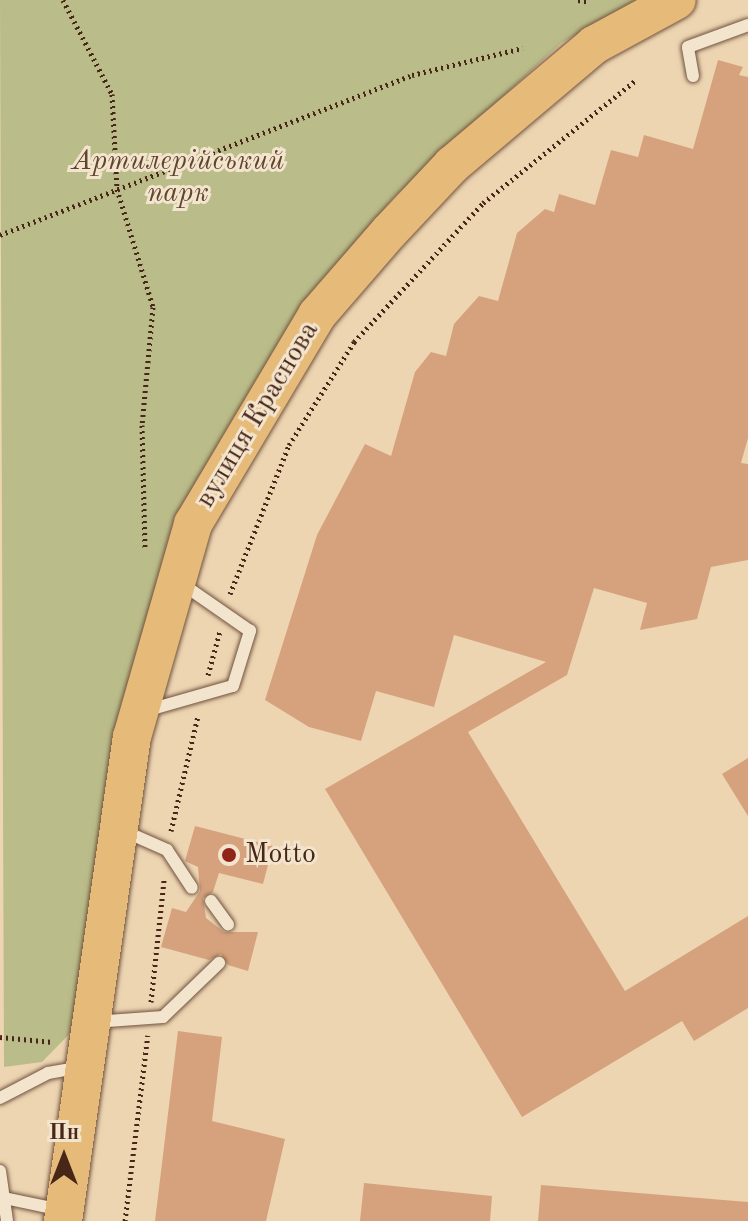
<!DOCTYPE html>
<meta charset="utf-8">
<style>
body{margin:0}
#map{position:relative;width:748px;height:1221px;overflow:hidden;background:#edd5b2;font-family:"Old Standard TT",serif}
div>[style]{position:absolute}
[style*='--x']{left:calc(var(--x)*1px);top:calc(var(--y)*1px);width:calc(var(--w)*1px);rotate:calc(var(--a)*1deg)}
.green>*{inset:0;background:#babd8a}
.building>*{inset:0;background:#d6a27d}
.path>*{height:5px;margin-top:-2.5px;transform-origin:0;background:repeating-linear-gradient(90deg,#482718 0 2px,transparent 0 6px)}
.roads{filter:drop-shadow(0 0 2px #71523e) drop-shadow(0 0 2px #71523e)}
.service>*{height:12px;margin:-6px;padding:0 6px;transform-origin:6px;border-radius:6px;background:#f3e4cd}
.primary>*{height:38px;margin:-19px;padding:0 19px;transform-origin:19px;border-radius:19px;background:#e6ba79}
.dots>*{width:22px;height:22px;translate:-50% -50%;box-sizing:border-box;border:4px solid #f3e4cd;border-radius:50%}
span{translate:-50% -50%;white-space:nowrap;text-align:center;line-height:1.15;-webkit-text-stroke:6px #f3e4cd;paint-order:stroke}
.park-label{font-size:28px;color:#5f452f;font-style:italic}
.street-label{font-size:28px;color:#482718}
.poi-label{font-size:28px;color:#482718}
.left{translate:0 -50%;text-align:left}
.north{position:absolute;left:24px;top:1117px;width:80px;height:80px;-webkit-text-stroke:6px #f3e4cd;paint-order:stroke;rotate:0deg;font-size:22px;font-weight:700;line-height:32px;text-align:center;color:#482718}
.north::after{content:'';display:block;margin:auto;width:28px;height:36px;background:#482718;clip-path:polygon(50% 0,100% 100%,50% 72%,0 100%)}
</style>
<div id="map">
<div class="green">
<div style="clip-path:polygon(0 0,638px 0,561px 43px,394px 197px,315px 294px,223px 437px,82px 1021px,42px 1062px,4px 1067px)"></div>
</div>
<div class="building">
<div style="clip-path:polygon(718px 60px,743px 67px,739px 75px,748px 77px,748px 438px,741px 463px,748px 464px,748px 560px,711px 567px,697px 619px,640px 630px,647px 603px,594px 588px,567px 675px,468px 732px,625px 991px,748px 916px,748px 1008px,694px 1041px,682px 1021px,522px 1117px,325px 789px,546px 662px,454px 635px,434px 707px,376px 691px,361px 741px,309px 727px,265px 700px,317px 535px,365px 444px,391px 456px,415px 372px,431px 352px,446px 356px,454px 324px,479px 296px,498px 301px,517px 233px,545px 209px,554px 212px,559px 194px,595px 205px,611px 150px,638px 157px,644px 135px,693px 149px)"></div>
<div style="clip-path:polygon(748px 758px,748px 816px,722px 774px)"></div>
<div style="clip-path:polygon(195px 826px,273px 846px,263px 884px,219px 873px,213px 892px,203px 898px,206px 918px,224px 932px,258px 932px,248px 971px,228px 965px,221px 954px,209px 960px,161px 947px,172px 908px,186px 912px,200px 891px,198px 867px,185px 861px)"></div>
<div style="clip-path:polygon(178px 1031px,222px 1037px,212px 1121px,285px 1139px,266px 1221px,155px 1221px)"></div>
<div style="clip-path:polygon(364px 1183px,492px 1196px,490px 1221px,360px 1221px)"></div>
<div style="clip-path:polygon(541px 1185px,748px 1202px,748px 1221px,538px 1221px)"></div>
</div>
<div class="path">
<div style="--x:63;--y:0;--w:106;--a:62.5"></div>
<div style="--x:112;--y:94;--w:95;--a:87"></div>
<div style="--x:117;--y:189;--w:123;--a:73"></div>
<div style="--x:153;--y:307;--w:119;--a:95.3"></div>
<div style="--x:142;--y:425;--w:124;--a:88.6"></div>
<div style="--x:578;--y:0;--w:11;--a:10"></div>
<div style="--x:0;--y:235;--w:442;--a:-21.2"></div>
<div style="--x:412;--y:75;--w:114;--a:-13.7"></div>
<div style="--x:230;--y:594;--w:160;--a:-68.4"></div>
<div style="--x:289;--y:445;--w:122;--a:-57.7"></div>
<div style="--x:354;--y:342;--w:190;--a:-47.1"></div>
<div style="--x:483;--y:203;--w:196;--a:-38.8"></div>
<div style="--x:208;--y:675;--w:46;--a:-74.7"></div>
<div style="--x:171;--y:831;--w:118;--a:-76.8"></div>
<div style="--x:151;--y:1002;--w:123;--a:-83.9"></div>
<div style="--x:0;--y:1037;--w:53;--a:5.4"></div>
<div style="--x:125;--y:1221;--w:187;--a:-83"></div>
</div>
<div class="roads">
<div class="service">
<div style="--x:693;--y:76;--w:29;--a:-100"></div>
<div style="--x:688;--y:47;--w:64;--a:-20.1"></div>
<div style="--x:145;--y:711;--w:91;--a:-15.9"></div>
<div style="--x:233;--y:686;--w:58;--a:-72.8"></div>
<div style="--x:250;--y:631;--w:84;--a:-145.2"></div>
<div style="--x:124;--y:831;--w:47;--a:23.8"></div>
<div style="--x:167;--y:850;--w:45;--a:56.7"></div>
<div style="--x:211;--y:901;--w:29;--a:54"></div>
<div style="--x:94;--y:1022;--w:69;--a:-4.1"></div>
<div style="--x:163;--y:1017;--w:78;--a:-44"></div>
<div style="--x:0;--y:1098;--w:54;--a:-27.5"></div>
<div style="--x:48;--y:1073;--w:35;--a:-10"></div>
<div style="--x:0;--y:1171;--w:50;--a:82"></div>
<div style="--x:9;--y:1199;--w:53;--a:11.9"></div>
</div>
<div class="primary">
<div style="--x:63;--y:1221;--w:489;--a:-81.9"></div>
<div style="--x:132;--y:737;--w:222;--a:-74"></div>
<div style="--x:193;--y:524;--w:243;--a:-59.3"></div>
<div style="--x:317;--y:315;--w:110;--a:-49.1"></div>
<div style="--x:389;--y:232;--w:92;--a:-46.8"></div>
<div style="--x:452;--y:165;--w:186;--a:-40.2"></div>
<div style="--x:594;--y:45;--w:94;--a:-28.5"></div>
</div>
</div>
<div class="dots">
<div style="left:229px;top:855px;background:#8f2418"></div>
</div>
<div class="park-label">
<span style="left:178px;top:178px">Артилерійський<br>парк</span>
</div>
<div class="street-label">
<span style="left:258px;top:415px;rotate:-59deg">вулиця Краснова</span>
</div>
<div class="poi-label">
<span class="left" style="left:245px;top:855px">Motto</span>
</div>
<div class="north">Пн</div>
</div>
